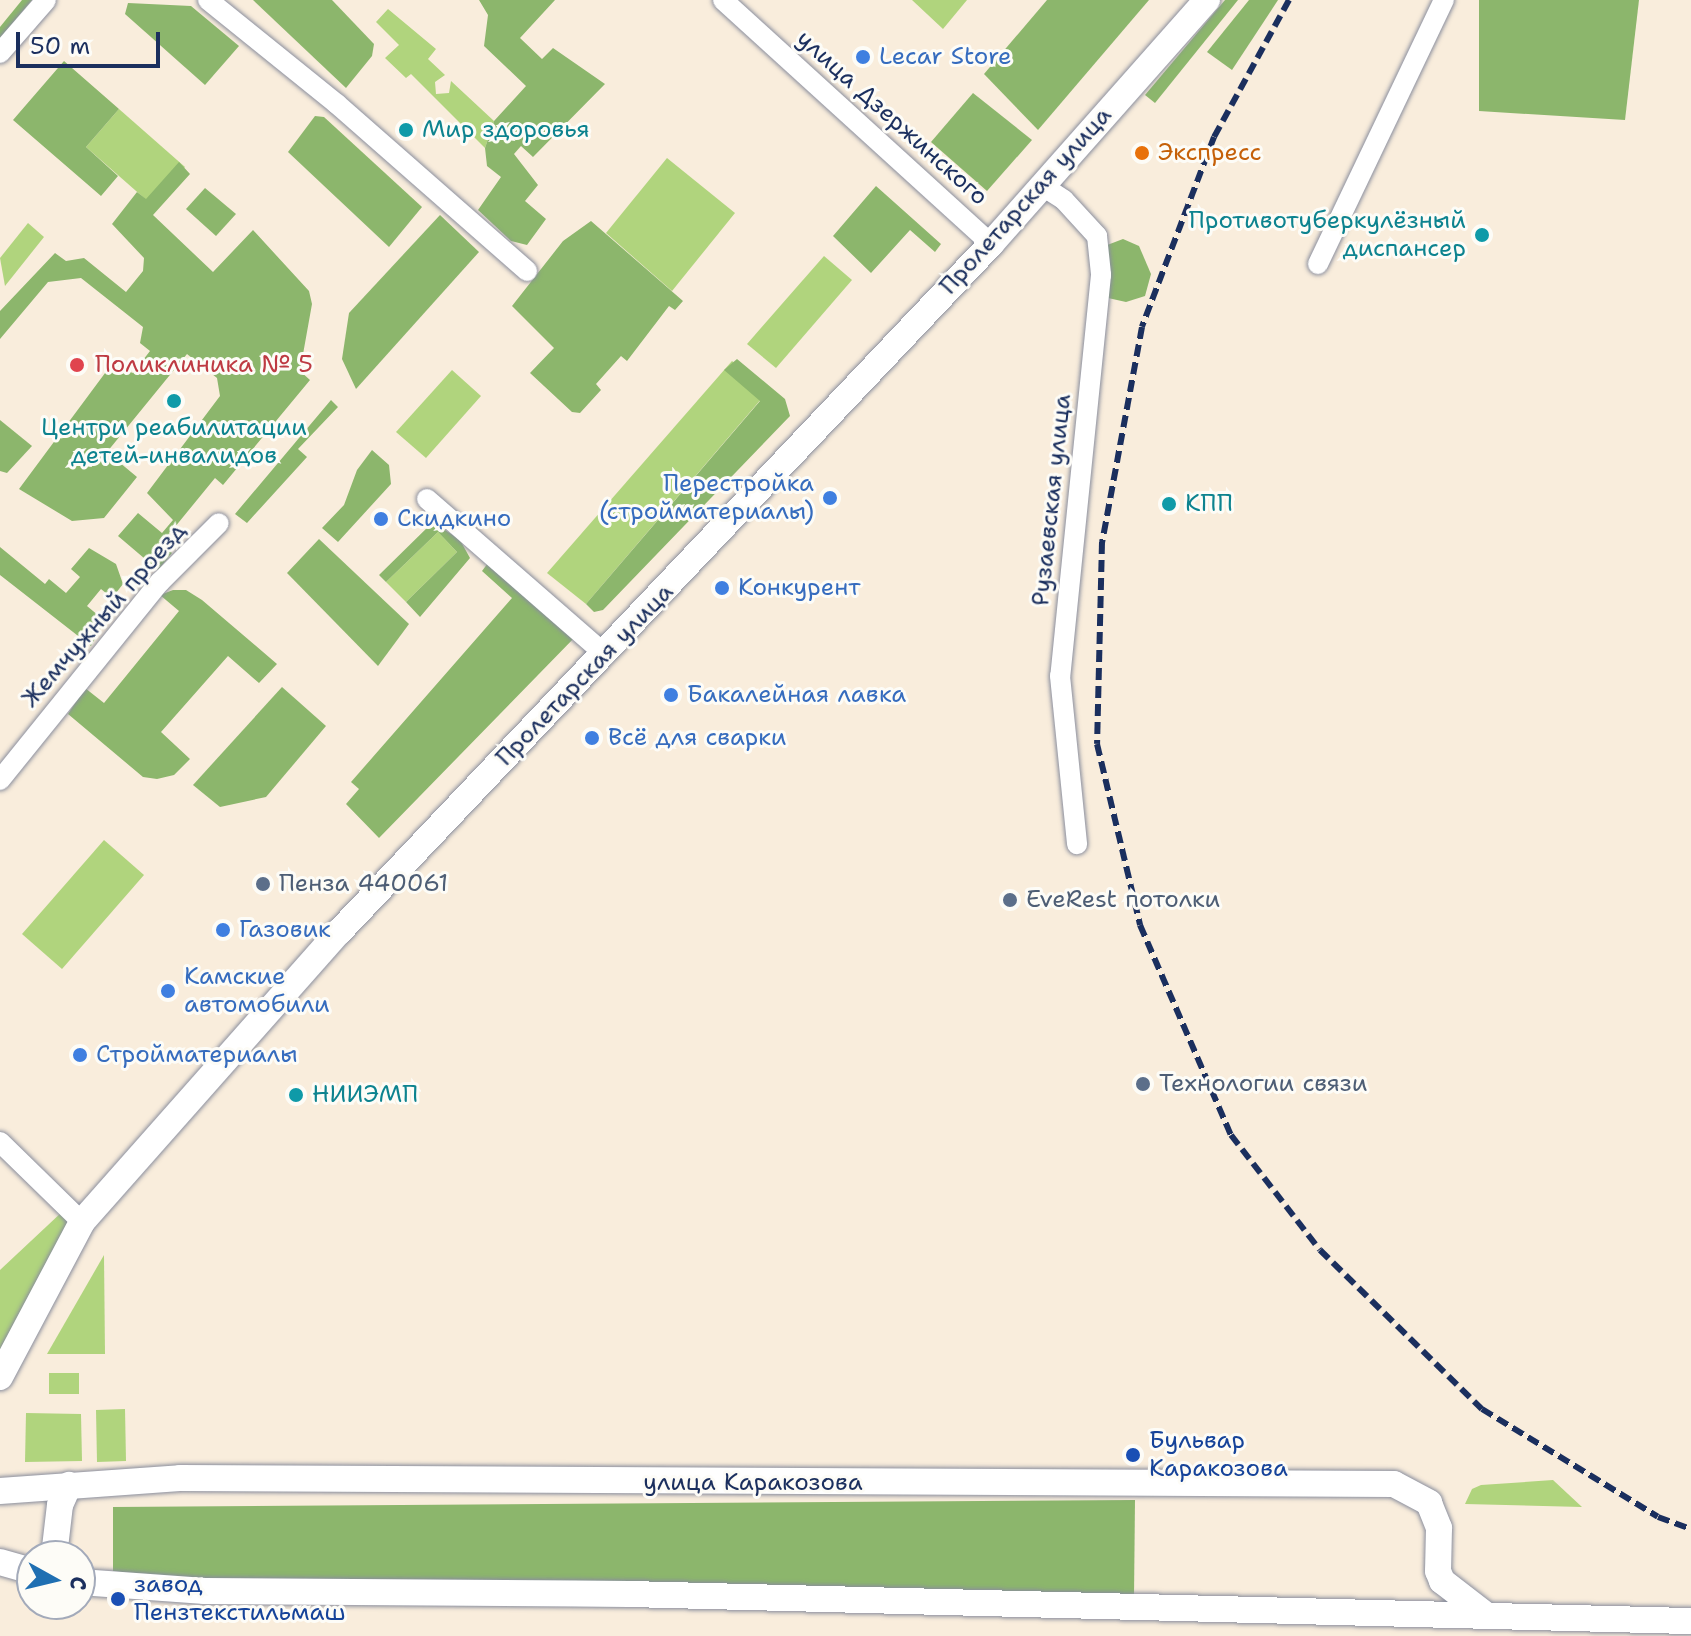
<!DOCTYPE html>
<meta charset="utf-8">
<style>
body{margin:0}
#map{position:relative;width:1691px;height:1636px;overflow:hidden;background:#f9eddc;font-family:"Shantell Sans",sans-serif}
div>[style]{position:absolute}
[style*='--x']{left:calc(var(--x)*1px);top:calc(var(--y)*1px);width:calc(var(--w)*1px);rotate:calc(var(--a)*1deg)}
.green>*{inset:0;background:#b0d47d}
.forest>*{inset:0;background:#8cb66c}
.roads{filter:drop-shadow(0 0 2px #8a8e9d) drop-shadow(0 0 2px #8a8e9d)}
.minor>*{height:20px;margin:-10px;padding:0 10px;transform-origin:10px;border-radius:10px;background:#fff}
.major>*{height:26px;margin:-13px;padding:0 13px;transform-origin:13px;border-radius:13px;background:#fff}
.rail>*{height:6px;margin-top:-3px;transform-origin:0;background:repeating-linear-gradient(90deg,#1b2f5e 0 12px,transparent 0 18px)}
.dots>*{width:22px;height:22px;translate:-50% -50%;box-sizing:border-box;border:4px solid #fdfcf7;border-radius:50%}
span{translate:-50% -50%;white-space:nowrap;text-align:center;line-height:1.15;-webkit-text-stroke:6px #fdfcf7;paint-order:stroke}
.shop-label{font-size:24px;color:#366cbe}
.left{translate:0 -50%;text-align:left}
.right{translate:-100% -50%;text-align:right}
.street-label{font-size:24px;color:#1b2f5e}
.culture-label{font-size:24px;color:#0d838f}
.food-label{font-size:24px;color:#c56008}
.health-label{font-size:24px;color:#be3a42}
.service-label{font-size:24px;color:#4e5e75}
.transit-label{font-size:24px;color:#164399}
.north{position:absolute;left:16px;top:1540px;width:80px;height:80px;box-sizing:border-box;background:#fdfcf7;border:2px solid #a3aaba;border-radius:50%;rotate:98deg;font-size:22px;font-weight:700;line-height:32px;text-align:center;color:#1b2f5e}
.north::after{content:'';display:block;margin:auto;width:28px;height:36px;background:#1f6fb2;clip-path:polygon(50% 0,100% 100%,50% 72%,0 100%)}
.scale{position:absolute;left:16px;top:32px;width:144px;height:36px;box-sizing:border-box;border:4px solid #1b2f5e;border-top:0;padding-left:10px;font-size:24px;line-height:28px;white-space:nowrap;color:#1b2f5e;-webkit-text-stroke:6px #fdfcf7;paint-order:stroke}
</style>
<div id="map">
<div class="green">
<div style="clip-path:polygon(912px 0,967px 0,943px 29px)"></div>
<div style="clip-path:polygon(388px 9px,436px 49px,428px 59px,445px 75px,435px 82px,436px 94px,449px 93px,451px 81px,494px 121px,485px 148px,411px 74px,406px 78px,385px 58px,399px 45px,376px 22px)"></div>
<div style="clip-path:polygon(119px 109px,185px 167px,152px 205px,86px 147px)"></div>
<div style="clip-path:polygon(667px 158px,735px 213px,672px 291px,606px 233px)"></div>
<div style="clip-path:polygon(28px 223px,44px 237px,5px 286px,0 258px)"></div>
<div style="clip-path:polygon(824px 256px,852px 280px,776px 368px,747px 344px)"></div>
<div style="clip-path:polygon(732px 361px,768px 391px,586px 604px,547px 573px)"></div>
<div style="clip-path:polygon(452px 370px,481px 396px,426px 458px,396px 432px)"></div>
<div style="clip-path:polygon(438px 532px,457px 552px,406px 602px,386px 582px)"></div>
<div style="clip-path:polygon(104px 840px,144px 875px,62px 969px,22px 934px)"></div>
<div style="clip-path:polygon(63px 1211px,73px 1227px,0 1355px,0 1270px)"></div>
<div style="clip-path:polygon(104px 1255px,105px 1354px,47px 1354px)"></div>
<div style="clip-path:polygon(49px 1373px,79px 1373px,79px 1394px,49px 1394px)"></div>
<div style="clip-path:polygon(125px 1409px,126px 1461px,97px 1462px,96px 1410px)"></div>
<div style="clip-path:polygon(26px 1413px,81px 1414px,82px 1461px,25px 1462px)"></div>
<div style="clip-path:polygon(1553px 1480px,1582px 1507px,1465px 1504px,1472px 1489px,1481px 1485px)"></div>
</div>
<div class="forest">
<div style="clip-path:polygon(22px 0,32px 0,0 38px,0 27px)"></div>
<div style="clip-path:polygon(253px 0,332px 0,374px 44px,372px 56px,346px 88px)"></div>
<div style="clip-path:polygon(479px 0,555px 0,520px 38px,542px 59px,553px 48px,605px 84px,533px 157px,521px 146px,514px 154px,538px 185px,525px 201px,546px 219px,527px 245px,511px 241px,478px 210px,501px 177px,487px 166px,485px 148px,494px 121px,526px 86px,484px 46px,488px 15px)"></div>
<div style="clip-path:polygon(1047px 0,1149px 0,1038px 130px,984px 74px)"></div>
<div style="clip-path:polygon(1225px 0,1238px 0,1155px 103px,1145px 95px)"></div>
<div style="clip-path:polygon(1249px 0,1278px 0,1232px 70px,1207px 52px)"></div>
<div style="clip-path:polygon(1479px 0,1639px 0,1625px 120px,1479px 111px)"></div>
<div style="clip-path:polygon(128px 3px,191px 6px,239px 46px,205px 85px,125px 14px)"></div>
<div style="clip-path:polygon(64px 61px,119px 109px,86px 147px,118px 176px,101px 196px,13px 120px)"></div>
<div style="clip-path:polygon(973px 93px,1032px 140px,987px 191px,931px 142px)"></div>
<div style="clip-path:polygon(315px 116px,324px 117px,422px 207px,389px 247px,288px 152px)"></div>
<div style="clip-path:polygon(179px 162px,190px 174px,153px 215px,213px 272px,253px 230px,309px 291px,312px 304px,300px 371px,310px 380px,223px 485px,215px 478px,161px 544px,172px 553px,158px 570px,118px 536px,138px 513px,162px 533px,173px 520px,147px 493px,220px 396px,217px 378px,187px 354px,107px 452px,137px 477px,104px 518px,72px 521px,19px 489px,111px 365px,133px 373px,150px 351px,140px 343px,143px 327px,81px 278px,48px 282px,0 339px,0 311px,55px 253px,66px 261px,84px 258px,126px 292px,143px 271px,144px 258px,112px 224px,137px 192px,146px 199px)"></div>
<div style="clip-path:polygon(876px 186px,941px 244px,935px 252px,910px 230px,871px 273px,833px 236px)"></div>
<div style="clip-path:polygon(205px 188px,236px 214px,216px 236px,186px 209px)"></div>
<div style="clip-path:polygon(440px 215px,479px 252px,356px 389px,342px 359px,349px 313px)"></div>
<div style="clip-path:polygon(591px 221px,683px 301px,675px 310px,669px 306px,627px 361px,621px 356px,596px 384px,601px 390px,580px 413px,572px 412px,530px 373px,554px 348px,512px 306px,563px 241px)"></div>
<div style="clip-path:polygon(1123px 239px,1139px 246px,1151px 274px,1145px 296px,1126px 302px,1108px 298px,1102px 247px)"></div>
<div style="clip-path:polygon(737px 359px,785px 399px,790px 416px,603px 610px,594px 612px,586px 604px,760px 401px,724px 370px)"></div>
<div style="clip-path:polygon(331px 400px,338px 407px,298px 449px,307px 457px,247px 523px,235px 514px)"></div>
<div style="clip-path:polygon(0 420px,32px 446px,7px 473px,0 471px)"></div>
<div style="clip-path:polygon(372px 450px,389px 465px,391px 484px,338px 542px,322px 528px,344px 505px,357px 470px)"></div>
<div style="clip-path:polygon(433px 522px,460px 540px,470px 558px,420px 617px,406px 602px,457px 552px,438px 532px,386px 582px,379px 575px)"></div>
<div style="clip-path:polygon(319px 539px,409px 624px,378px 666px,287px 573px)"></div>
<div style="clip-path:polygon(0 547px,45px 584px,49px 579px,66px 593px,80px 577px,71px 569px,89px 548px,116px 564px,123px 584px,112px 598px,101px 589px,87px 606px,105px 621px,91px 646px,0 575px)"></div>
<div style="clip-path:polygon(488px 563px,577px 635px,379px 838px,346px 804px,359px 789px,351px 782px,512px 598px,482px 571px)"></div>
<div style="clip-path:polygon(173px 590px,186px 590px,202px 600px,277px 664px,259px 683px,228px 656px,161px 732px,190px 759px,174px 775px,157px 779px,143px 777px,68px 714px,85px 688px,104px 703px,179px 611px,160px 595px)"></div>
<div style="clip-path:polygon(282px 687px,326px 726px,266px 797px,220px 807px,193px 785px)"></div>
<div style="clip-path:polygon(1135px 1500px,1134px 1597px,210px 1584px,113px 1571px,113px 1507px)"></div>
</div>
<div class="roads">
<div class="minor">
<div style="--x:208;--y:0;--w:166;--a:38.9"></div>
<div style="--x:337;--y:104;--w:253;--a:41.3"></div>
<div style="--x:723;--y:0;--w:362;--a:42.3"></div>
<div style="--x:0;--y:53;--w:70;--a:-49"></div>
<div style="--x:1041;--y:185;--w:27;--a:33"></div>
<div style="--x:1064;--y:200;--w:49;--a:47.5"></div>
<div style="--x:1097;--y:236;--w:39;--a:84"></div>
<div style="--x:1101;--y:275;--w:403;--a:95.8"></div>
<div style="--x:1060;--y:676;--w:169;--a:84.2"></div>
<div style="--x:1318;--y:264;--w:293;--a:-64.5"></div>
<div style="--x:427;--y:499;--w:237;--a:41.1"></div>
<div style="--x:0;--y:780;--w:255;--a:-51.1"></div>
<div style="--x:160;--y:582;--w:83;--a:-45"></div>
<div style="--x:0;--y:1142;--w:115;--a:44.3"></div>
</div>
<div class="major">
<div style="--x:0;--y:1377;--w:175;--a:-62.1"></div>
<div style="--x:82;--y:1222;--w:387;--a:-48.5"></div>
<div style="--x:339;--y:932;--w:948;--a:-46.54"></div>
<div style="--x:991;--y:244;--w:326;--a:-48.5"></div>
<div style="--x:0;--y:1491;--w:180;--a:-4.1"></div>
<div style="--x:180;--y:1478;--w:1214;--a:0.28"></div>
<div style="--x:1394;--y:1484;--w:40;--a:28"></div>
<div style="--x:1429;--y:1503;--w:27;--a:68"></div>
<div style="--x:1439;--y:1528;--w:43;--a:91.3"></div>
<div style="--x:1438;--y:1571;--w:11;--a:68"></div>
<div style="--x:1442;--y:1581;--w:56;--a:37.7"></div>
<div style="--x:54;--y:1556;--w:51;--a:-83.3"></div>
<div style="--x:60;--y:1505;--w:22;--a:-66"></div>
<div style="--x:0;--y:1562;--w:33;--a:16"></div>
<div style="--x:80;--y:1582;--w:125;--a:4.1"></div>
<div style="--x:205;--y:1591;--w:424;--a:0.4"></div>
<div style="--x:629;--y:1594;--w:1062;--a:1.46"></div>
</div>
</div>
<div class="rail">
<div style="--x:1289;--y:0;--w:156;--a:118.7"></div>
<div style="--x:1214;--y:137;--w:203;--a:110.8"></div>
<div style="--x:1142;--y:327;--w:219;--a:100.5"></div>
<div style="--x:1102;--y:542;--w:202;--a:91.4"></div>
<div style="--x:1097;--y:744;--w:186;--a:76.6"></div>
<div style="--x:1140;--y:925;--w:229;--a:66.6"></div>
<div style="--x:1231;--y:1135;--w:145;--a:52.3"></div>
<div style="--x:1320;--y:1250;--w:227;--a:44.5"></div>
<div style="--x:1482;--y:1409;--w:206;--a:31.5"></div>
<div style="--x:1658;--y:1517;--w:35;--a:20"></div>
</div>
<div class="dots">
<div style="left:863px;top:57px;background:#3f7fe0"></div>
<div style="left:406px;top:130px;background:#0f9aa8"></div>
<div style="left:1142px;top:153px;background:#e8710a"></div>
<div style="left:1482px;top:235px;background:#0f9aa8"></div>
<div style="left:77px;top:365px;background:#e0444e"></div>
<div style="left:174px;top:401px;background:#0f9aa8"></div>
<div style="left:830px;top:498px;background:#3f7fe0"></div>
<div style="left:1169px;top:504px;background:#0f9aa8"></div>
<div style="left:381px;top:519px;background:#3f7fe0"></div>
<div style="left:722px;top:588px;background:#3f7fe0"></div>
<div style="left:671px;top:695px;background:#3f7fe0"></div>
<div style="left:592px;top:738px;background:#3f7fe0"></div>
<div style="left:263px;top:884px;background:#5c6f8a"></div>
<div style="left:1010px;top:900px;background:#5c6f8a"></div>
<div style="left:223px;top:930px;background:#3f7fe0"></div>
<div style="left:168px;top:991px;background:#3f7fe0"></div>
<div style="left:80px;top:1055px;background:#3f7fe0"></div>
<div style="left:1143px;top:1084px;background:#5c6f8a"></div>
<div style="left:296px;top:1095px;background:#0f9aa8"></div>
<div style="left:1133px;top:1455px;background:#1a4fb4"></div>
<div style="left:118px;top:1599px;background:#1a4fb4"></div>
</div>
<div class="shop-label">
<span class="left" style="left:879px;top:57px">Lecar Store</span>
<span class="right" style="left:814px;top:498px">Перестройка<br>(стройматериалы)</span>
<span class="left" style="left:397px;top:519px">Скидкино</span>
<span class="left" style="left:738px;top:588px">Конкурент</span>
<span class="left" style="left:687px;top:695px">Бакалейная лавка</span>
<span class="left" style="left:608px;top:738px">Всё для сварки</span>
<span class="left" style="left:239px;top:930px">Газовик</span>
<span class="left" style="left:184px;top:991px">Камские<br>автомобили</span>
<span class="left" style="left:96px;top:1055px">Стройматериалы</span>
</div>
<div class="street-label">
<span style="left:892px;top:118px;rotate:42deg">улица Дзержинского</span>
<span style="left:1026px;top:201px;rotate:-48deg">Пролетарская улица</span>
<span style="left:1052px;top:500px;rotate:-84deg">Рузаевская улица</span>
<span style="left:104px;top:615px;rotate:-49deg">Жемчужный проезд</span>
<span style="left:585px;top:675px;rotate:-46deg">Пролетарская улица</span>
<span style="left:753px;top:1483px">улица Каракозова</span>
</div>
<div class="culture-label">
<span class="left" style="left:422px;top:130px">Мир здоровья</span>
<span class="right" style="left:1466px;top:235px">Противотуберкулёзный<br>диспансер</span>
<span style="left:174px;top:442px">Центри реабилитации<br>детей-инвалидов</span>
<span class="left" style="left:1185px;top:504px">КПП</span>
<span class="left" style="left:312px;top:1095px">НИИЭМП</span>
</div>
<div class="food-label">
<span class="left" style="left:1158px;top:153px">Экспресс</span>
</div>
<div class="health-label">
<span class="left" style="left:95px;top:365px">Поликлиника № 5</span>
</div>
<div class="service-label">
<span class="left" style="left:279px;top:884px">Пенза 440061</span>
<span class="left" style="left:1026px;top:900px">EveRest потолки</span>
<span class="left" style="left:1159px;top:1084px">Технологии связи</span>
</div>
<div class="transit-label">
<span class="left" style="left:1149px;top:1455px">Бульвар<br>Каракозова</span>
<span class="left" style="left:134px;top:1599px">завод<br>Пензтекстильмаш</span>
</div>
<div class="north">С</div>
<div class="scale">50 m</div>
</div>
